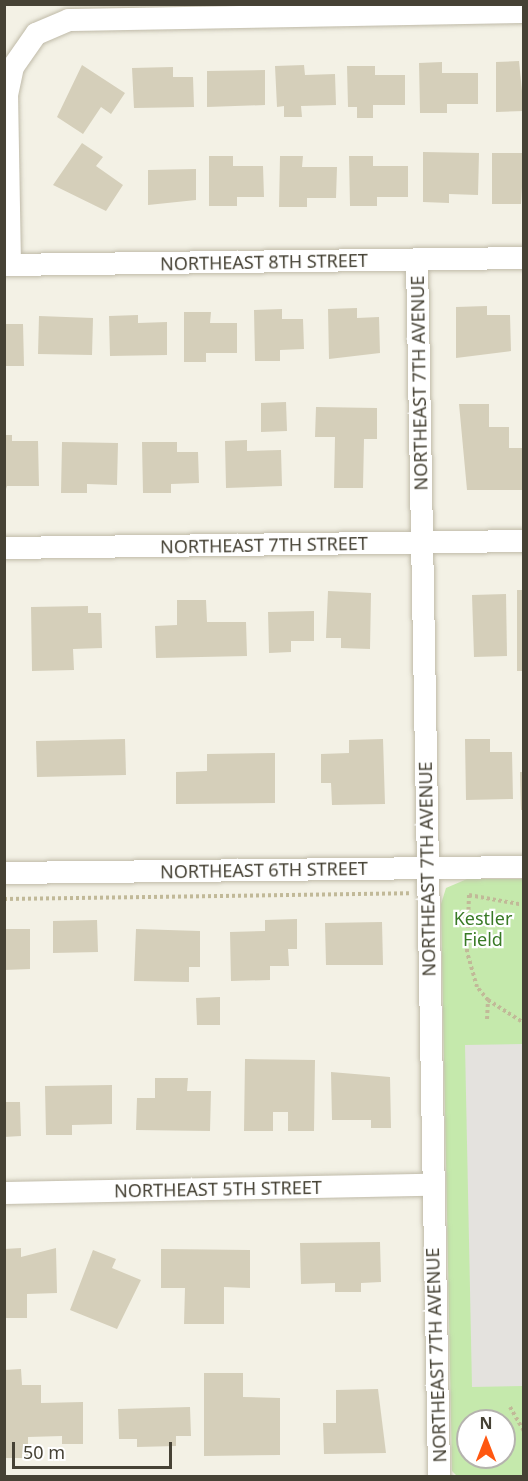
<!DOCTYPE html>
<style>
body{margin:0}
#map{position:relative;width:528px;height:1481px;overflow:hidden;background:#f3f1e5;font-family:"Noto Sans",sans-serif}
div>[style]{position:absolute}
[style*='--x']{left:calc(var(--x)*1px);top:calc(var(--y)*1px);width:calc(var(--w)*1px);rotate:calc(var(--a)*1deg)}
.green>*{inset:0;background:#c5e9ac}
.parking>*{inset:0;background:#e4e2de}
.building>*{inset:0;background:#d5cfba}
.path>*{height:4px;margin-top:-2px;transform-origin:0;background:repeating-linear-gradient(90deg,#c1b998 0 3px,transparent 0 6px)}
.roads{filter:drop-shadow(0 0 2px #bfbaa8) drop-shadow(0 0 2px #bfbaa8)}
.minor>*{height:22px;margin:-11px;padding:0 11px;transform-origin:11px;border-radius:11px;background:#fff}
span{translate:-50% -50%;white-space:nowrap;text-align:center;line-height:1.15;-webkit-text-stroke:4.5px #fff;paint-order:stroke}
.street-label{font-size:18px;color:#464235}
.park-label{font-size:18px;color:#397a26}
.frame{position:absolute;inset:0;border:6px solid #464235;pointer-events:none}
.north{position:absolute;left:456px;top:1409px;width:60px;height:60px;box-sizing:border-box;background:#fff;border:2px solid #b5b3ae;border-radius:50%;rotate:0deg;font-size:16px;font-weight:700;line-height:24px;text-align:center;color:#464235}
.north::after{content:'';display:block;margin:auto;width:21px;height:27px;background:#ff5711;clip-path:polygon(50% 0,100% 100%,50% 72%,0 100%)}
.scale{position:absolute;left:12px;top:1442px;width:160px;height:27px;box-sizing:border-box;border:3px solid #464235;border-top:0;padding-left:8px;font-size:18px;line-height:21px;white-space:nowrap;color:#464235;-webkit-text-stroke:4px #fff;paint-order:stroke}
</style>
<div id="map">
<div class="green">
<div style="clip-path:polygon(evenodd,467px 879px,523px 879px,523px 1476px,457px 1476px,452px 1471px,441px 904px,446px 888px,467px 879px,468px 1421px,504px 1421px,504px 1457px,468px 1457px,468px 1421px)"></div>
</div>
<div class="parking">
<div style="clip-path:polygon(523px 1044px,523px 1386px,472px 1387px,465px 1045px)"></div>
</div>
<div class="building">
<div style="clip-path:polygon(519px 61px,524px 111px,496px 112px,496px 62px)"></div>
<div style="clip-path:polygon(442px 62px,442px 73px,478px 73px,478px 104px,447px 104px,447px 113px,420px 113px,419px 63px)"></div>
<div style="clip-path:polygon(82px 65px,125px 93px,111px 114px,101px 107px,83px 134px,57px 117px)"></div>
<div style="clip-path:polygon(304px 65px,305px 75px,335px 74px,336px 105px,301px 106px,302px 117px,284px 117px,284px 106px,277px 107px,275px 66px)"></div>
<div style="clip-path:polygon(347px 66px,375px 66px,375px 75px,405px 75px,405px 105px,373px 105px,373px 118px,357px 118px,357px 107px,348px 107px)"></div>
<div style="clip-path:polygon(173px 67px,173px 77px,193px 77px,194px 107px,134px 108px,132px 68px)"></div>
<div style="clip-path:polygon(265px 70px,265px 105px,207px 107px,207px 71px)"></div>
<div style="clip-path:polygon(82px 143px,103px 157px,96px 166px,123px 185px,106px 211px,53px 185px)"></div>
<div style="clip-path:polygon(423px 152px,479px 153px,478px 195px,449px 194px,449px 203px,423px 202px)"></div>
<div style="clip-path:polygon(492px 153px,524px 153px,521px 204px,492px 204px)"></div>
<div style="clip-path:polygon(209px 156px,233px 156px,233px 166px,263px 166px,264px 197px,237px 197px,237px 206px,209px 206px)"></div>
<div style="clip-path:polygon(280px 156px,303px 156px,302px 167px,337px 167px,336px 198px,307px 198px,307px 207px,279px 207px)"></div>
<div style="clip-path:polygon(349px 156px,373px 156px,373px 166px,408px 166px,408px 197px,377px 197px,377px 206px,350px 206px)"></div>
<div style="clip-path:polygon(196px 169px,196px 200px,148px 205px,148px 170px)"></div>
<div style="clip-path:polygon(487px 306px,487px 315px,510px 315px,511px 351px,456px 358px,456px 307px)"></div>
<div style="clip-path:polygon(357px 308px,357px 318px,379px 317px,380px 353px,329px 359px,328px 309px)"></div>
<div style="clip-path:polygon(282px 309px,282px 319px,303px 319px,304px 349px,280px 350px,280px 361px,255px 361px,254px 310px)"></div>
<div style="clip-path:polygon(184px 312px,211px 312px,210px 323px,237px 323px,237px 353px,206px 353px,206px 362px,184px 362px)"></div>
<div style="clip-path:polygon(138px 315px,138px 323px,167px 322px,167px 355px,110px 356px,109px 316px)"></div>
<div style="clip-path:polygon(39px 316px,93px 318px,92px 355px,38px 354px)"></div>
<div style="clip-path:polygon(4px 324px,23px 324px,24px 366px,4px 366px)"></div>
<div style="clip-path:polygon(286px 402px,287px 431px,261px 432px,261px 403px)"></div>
<div style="clip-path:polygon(459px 404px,489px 404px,489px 427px,509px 427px,509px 448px,522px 448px,523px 490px,467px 490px)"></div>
<div style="clip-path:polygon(316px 407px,377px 408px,377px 439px,364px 439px,363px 488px,334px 488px,335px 437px,315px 437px)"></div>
<div style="clip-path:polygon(4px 435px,12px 435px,12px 441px,38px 441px,39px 486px,7px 486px,4px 495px)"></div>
<div style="clip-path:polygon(247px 440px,247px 451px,281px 450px,282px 486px,226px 488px,225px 441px)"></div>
<div style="clip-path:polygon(62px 442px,118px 443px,117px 485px,87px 484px,87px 493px,61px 493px)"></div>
<div style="clip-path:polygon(142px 442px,177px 442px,177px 452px,198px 452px,199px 483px,171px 484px,171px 493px,143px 493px)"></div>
<div style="clip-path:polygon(517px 590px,524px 590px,524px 671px,517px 671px)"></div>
<div style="clip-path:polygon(328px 591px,371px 593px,370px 649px,341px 648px,341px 638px,326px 638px)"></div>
<div style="clip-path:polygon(506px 594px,507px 656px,474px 657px,472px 595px)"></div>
<div style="clip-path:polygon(177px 600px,206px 600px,207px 622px,246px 622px,247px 656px,156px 658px,155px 626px,177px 625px)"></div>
<div style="clip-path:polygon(88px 606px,88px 613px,101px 613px,102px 648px,73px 649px,74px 670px,32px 671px,31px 607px)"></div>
<div style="clip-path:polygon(314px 611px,314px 641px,291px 641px,291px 652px,269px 653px,268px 612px)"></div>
<div style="clip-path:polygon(125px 739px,126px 775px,37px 777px,36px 741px)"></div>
<div style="clip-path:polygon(383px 739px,385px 804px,332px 805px,331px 783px,321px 783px,321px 754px,349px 753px,349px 740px)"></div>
<div style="clip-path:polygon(465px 739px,490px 739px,490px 752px,512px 752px,513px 799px,466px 800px)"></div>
<div style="clip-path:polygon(275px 753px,275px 803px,176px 804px,176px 772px,207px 771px,207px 754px)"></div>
<div style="clip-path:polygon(520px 772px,524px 772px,524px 810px,521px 810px)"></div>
<div style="clip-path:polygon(297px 919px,297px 949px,288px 949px,289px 966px,270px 966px,270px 980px,231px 981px,230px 932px,265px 931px,265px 920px)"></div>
<div style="clip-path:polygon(97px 920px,98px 952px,53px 953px,53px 921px)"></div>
<div style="clip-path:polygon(382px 922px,383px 965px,326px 965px,325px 923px)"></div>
<div style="clip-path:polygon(4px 929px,30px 929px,30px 969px,4px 970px)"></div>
<div style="clip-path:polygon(136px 929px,200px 931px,200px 967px,189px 967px,189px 982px,134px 981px)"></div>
<div style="clip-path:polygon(220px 997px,220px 1025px,197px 1025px,196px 998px)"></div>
<div style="clip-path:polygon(245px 1059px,315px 1060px,314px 1131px,288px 1131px,288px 1112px,273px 1112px,273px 1131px,244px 1131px)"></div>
<div style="clip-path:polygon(331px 1072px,390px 1077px,391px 1128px,371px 1128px,371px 1120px,332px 1120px)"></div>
<div style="clip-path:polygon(155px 1078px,188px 1078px,187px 1091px,211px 1091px,210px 1131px,136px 1130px,137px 1098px,155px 1098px)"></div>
<div style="clip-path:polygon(112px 1085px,112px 1124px,72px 1125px,72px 1135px,46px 1135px,45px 1086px)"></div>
<div style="clip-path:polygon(4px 1102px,20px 1102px,21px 1136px,4px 1137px)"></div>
<div style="clip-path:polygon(380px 1242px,381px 1282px,361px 1283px,361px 1292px,335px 1292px,335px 1283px,301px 1284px,300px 1243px)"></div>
<div style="clip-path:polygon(21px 1248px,21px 1257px,56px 1248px,57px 1293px,27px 1294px,27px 1318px,4px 1318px,4px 1249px)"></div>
<div style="clip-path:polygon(161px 1249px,250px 1250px,250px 1288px,224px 1287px,224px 1324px,184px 1324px,185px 1288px,161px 1288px)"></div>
<div style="clip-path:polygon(93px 1250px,116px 1259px,112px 1268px,141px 1280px,117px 1329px,70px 1310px)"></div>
<div style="clip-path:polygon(21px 1369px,22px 1385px,41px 1385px,41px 1403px,83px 1402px,83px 1444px,62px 1444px,62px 1436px,28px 1437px,28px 1458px,4px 1458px,4px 1370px)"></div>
<div style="clip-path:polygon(204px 1373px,243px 1373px,243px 1397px,280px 1398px,280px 1455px,204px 1456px)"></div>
<div style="clip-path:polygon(378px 1389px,386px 1453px,324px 1454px,323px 1423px,336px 1423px,336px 1390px)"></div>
<div style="clip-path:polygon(190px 1407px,191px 1436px,176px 1436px,176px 1446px,137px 1447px,137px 1439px,119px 1439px,118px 1409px)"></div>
</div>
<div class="path">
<div style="--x:4;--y:899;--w:405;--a:-0.8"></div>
<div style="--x:488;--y:1000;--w:43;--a:32.6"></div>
<div style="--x:487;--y:1019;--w:19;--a:-87"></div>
<div style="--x:488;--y:1000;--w:17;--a:-130"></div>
<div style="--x:477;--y:987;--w:36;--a:-106"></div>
<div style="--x:467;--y:952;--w:57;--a:-88"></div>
<div style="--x:469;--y:895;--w:56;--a:10.3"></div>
<div style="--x:510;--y:1407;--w:28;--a:60"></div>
</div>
<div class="roads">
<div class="minor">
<div style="--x:417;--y:261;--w:1215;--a:88.96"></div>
<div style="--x:4;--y:265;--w:520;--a:-0.77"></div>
<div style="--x:10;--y:265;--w:170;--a:-91"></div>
<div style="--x:7;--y:95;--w:29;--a:-78"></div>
<div style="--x:13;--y:67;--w:40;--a:-55.1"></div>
<div style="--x:36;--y:34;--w:36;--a:-23"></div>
<div style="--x:69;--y:20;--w:455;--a:-1"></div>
<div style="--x:4;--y:548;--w:520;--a:-0.77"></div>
<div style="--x:4;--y:873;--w:520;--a:-0.66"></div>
<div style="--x:4;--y:1193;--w:427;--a:-1.1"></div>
</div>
</div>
<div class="street-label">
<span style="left:264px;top:262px;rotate:-1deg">NORTHEAST 8TH STREET</span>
<span style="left:419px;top:383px;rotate:-91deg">NORTHEAST 7TH AVENUE</span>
<span style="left:264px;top:545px;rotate:-1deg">NORTHEAST 7TH STREET</span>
<span style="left:427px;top:869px;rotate:-91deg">NORTHEAST 7TH AVENUE</span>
<span style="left:264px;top:870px;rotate:-1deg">NORTHEAST 6TH STREET</span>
<span style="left:218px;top:1189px;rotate:-1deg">NORTHEAST 5TH STREET</span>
<span style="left:436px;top:1355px;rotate:-92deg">NORTHEAST 7TH AVENUE</span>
</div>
<div class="park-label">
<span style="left:483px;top:929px">Kestler<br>Field</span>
</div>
<div class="frame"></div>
<div class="north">N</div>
<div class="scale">50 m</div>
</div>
